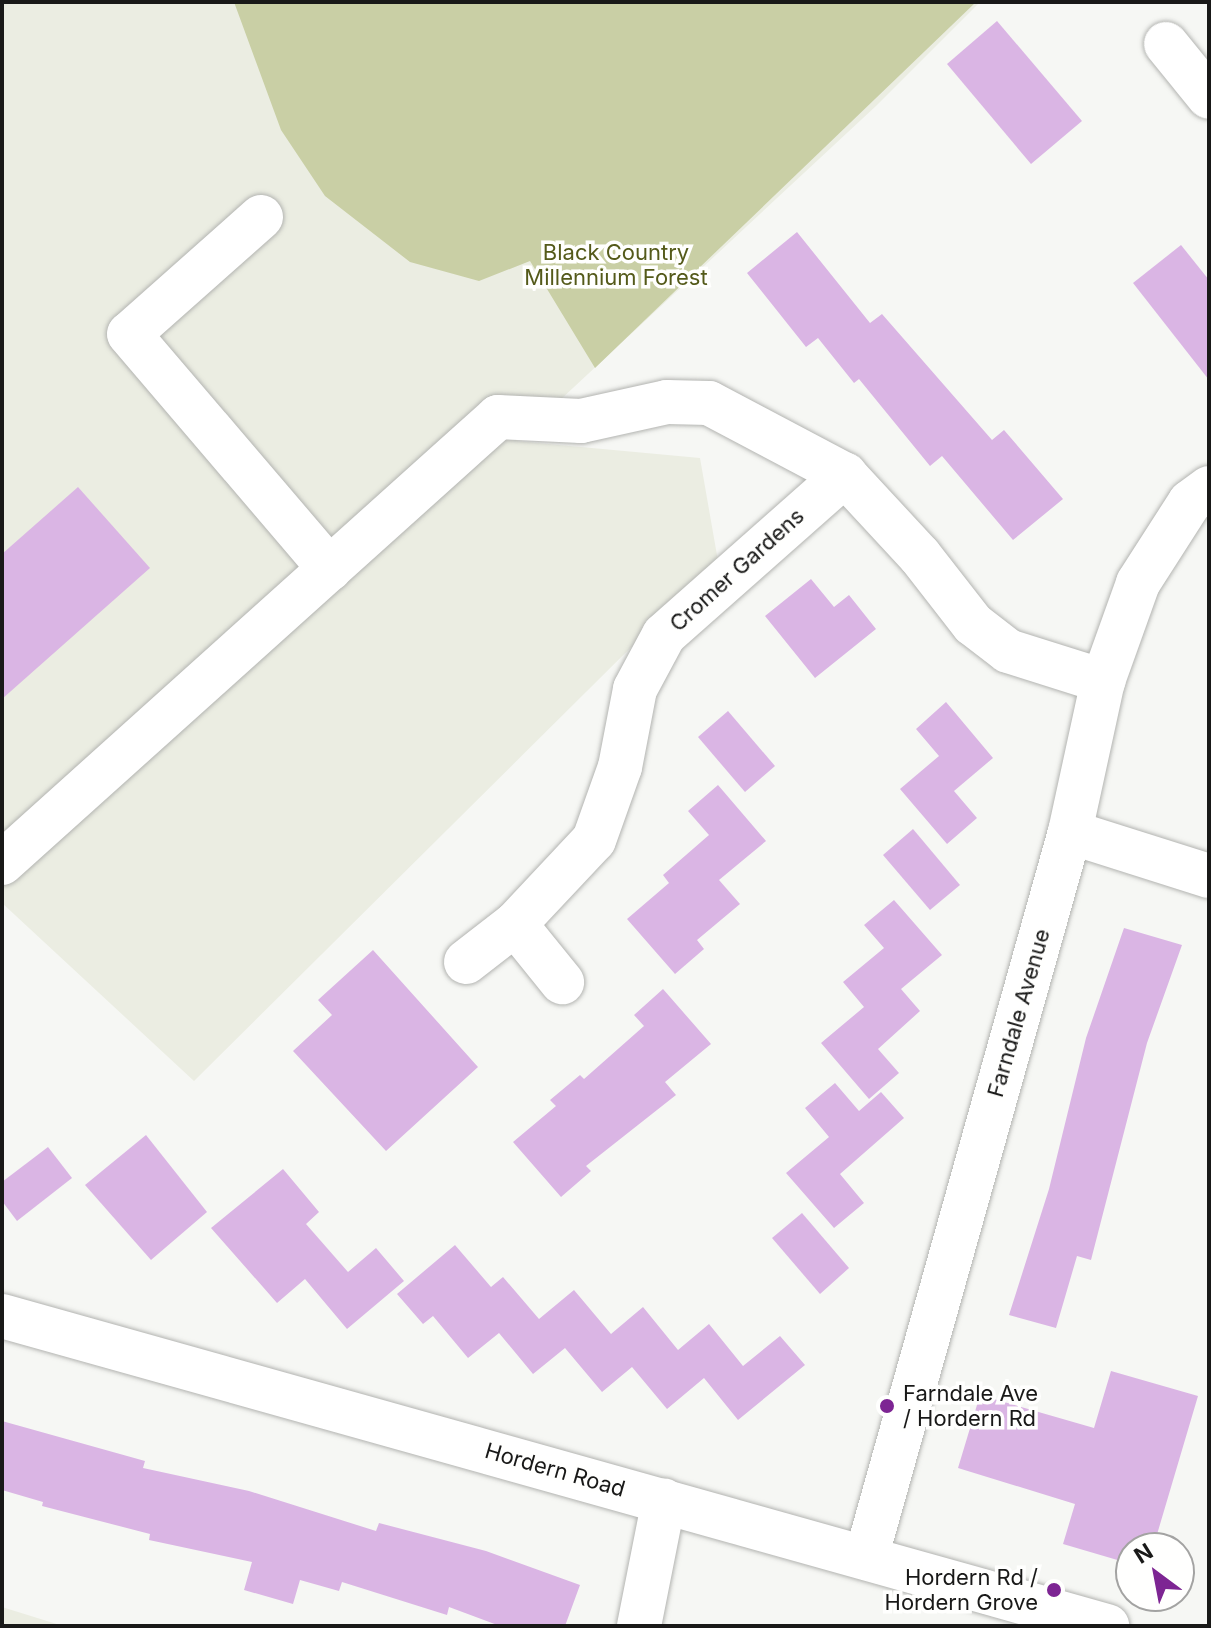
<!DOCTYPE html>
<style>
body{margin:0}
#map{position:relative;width:1211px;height:1628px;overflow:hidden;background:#f6f7f4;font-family:Inter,sans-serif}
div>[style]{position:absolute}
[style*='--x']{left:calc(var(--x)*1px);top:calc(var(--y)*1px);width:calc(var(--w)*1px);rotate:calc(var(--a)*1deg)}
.built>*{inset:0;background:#ebede2}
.green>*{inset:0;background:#c9cfa5}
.building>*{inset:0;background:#dab5e4}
.roads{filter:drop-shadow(0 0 2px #b3b4b1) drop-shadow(0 0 2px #b3b4b1)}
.minor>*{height:44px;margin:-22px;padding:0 22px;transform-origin:22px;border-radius:22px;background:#fff}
.dots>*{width:22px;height:22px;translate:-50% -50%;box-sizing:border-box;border:4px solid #fffffe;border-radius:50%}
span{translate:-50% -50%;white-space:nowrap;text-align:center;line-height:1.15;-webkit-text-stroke:7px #fffffe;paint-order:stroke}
.park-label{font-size:22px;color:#545a1a}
.street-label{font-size:22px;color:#191918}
.poi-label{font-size:22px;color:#191918}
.left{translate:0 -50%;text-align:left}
.right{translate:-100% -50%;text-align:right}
.frame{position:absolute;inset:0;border:4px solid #191918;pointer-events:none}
.north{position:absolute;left:1115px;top:1532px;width:80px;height:80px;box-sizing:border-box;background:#fffffe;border:2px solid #a3a3a2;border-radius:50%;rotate:328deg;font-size:22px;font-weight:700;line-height:32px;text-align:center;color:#191918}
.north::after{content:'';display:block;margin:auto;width:28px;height:36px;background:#7d2593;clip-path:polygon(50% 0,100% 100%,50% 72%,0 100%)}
</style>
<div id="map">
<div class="built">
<div style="clip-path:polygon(2px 2px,980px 2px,876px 106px,516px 441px,700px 458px,718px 561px,194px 1081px,2px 903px)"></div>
<div style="clip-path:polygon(2px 1607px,63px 1626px,2px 1626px)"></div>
</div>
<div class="green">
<div style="clip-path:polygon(234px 2px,976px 2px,595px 368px,530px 261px,479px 281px,410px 262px,325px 196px,281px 130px)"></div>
</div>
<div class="building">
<div style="clip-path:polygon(997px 21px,1082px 121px,1031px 164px,947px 64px)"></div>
<div style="clip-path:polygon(797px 232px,870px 323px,882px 314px,992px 440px,1004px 430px,1063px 499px,1013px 540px,942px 456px,930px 466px,859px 379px,854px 383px,818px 338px,806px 347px,747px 273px)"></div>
<div style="clip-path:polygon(1181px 245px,1209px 280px,1209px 380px,1133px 283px)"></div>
<div style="clip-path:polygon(78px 487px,150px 568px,2px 699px,2px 554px)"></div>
<div style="clip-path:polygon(811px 579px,834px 607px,849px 595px,876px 629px,815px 678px,765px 616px)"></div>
<div style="clip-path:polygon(946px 702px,993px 758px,954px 791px,977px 818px,947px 844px,900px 789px,939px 756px,916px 729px)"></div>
<div style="clip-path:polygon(728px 711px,775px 766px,745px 792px,698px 737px)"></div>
<div style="clip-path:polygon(718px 785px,766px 841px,719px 880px,740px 904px,697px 940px,704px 949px,675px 974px,627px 919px,669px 883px,663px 875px,709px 835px,688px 811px)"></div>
<div style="clip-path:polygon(913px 829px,960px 885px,930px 910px,883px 855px)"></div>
<div style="clip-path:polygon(894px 900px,942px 955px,901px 989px,920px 1011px,878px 1049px,899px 1073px,869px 1099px,821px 1043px,864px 1007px,843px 982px,884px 948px,864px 925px)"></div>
<div style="clip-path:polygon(1124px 928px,1182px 945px,1147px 1043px,1091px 1260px,1077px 1256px,1056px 1328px,1009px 1315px,1049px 1189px,1086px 1038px)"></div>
<div style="clip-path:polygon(373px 950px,478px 1067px,386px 1151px,293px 1051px,332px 1015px,318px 1000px)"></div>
<div style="clip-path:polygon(663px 989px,711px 1044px,665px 1082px,676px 1095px,586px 1166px,591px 1171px,561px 1197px,513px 1142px,556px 1106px,550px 1100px,580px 1075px,584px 1079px,644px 1026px,634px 1015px)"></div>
<div style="clip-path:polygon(835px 1083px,859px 1111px,881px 1092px,904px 1118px,840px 1174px,864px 1203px,834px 1228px,786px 1173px,829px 1137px,805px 1108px)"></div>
<div style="clip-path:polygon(146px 1135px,207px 1212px,151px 1260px,85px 1185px)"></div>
<div style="clip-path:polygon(48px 1147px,72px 1178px,17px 1221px,2px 1201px,2px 1182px)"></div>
<div style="clip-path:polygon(283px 1169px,319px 1212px,306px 1224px,348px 1272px,376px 1248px,404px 1281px,347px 1329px,305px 1279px,277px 1303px,211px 1228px)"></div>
<div style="clip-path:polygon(802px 1213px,849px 1268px,820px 1294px,772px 1238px)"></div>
<div style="clip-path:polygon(455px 1245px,491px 1287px,503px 1277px,539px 1319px,574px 1290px,611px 1334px,643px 1307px,678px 1350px,709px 1324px,743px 1366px,780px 1336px,805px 1365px,738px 1420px,704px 1378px,667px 1409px,632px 1367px,602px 1392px,565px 1348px,533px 1374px,499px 1333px,468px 1358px,433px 1316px,423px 1324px,397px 1294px)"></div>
<div style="clip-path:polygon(1111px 1371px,1198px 1396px,1153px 1548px,1131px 1548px,1131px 1564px,1063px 1544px,1075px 1504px,958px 1468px,980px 1395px,1094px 1428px)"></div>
<div style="clip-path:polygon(2px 1421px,145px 1461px,143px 1468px,249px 1491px,376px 1531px,379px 1523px,486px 1551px,580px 1585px,565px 1626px,500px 1626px,449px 1607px,447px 1615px,342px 1582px,339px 1591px,300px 1580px,293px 1604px,244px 1590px,252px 1562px,149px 1540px,150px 1534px,42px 1506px,43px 1502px,2px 1490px)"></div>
</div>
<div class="roads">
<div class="minor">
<div style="--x:1166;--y:44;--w:68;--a:50.9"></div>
<div style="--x:261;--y:217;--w:176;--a:138.4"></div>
<div style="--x:129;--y:334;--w:309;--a:49.5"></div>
<div style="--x:1070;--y:832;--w:146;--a:17.6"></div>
<div style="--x:2;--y:863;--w:667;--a:-41.96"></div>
<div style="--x:498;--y:417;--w:83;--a:2.8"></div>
<div style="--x:581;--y:421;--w:88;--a:-12.5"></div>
<div style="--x:667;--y:402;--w:42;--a:1.4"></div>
<div style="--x:709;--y:403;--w:154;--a:27.9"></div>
<div style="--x:845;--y:475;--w:110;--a:47.2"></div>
<div style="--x:920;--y:556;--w:86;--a:52.1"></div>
<div style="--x:973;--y:624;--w:44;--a:37.6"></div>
<div style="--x:1008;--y:651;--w:100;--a:17.5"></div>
<div style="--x:515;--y:924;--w:75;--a:51"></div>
<div style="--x:466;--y:962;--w:62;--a:-37.8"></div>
<div style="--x:515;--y:924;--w:115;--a:-46.8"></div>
<div style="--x:594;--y:840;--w:77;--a:-70.4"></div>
<div style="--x:620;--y:767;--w:79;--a:-79.1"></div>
<div style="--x:635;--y:689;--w:61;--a:-61.8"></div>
<div style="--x:664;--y:635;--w:242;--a:-41.5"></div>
<div style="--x:2;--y:1316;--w:1148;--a:15.67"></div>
<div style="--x:866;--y:1558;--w:754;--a:-74.31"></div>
<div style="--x:1070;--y:832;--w:155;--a:-77.7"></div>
<div style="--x:1103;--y:681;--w:104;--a:-70.3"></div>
<div style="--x:1138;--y:583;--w:96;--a:-57.3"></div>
<div style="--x:1190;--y:502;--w:24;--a:-36"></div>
<div style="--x:639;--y:1626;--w:128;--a:-78.8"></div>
</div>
</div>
<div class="dots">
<div style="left:887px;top:1406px;background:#7d2593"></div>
<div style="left:1054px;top:1590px;background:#7d2593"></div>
</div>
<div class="park-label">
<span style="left:616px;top:265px">Black Country<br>Millennium Forest</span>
</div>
<div class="street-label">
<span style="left:737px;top:570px;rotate:-42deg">Cromer Gardens</span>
<span style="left:1019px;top:1013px;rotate:-74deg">Farndale Avenue</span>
<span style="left:555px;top:1470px;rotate:16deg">Hordern Road</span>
</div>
<div class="poi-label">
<span class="left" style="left:903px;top:1406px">Farndale Ave<br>/ Hordern Rd</span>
<span class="right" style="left:1038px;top:1590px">Hordern Rd /<br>Hordern Grove</span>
</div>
<div class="frame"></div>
<div class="north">N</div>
</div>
